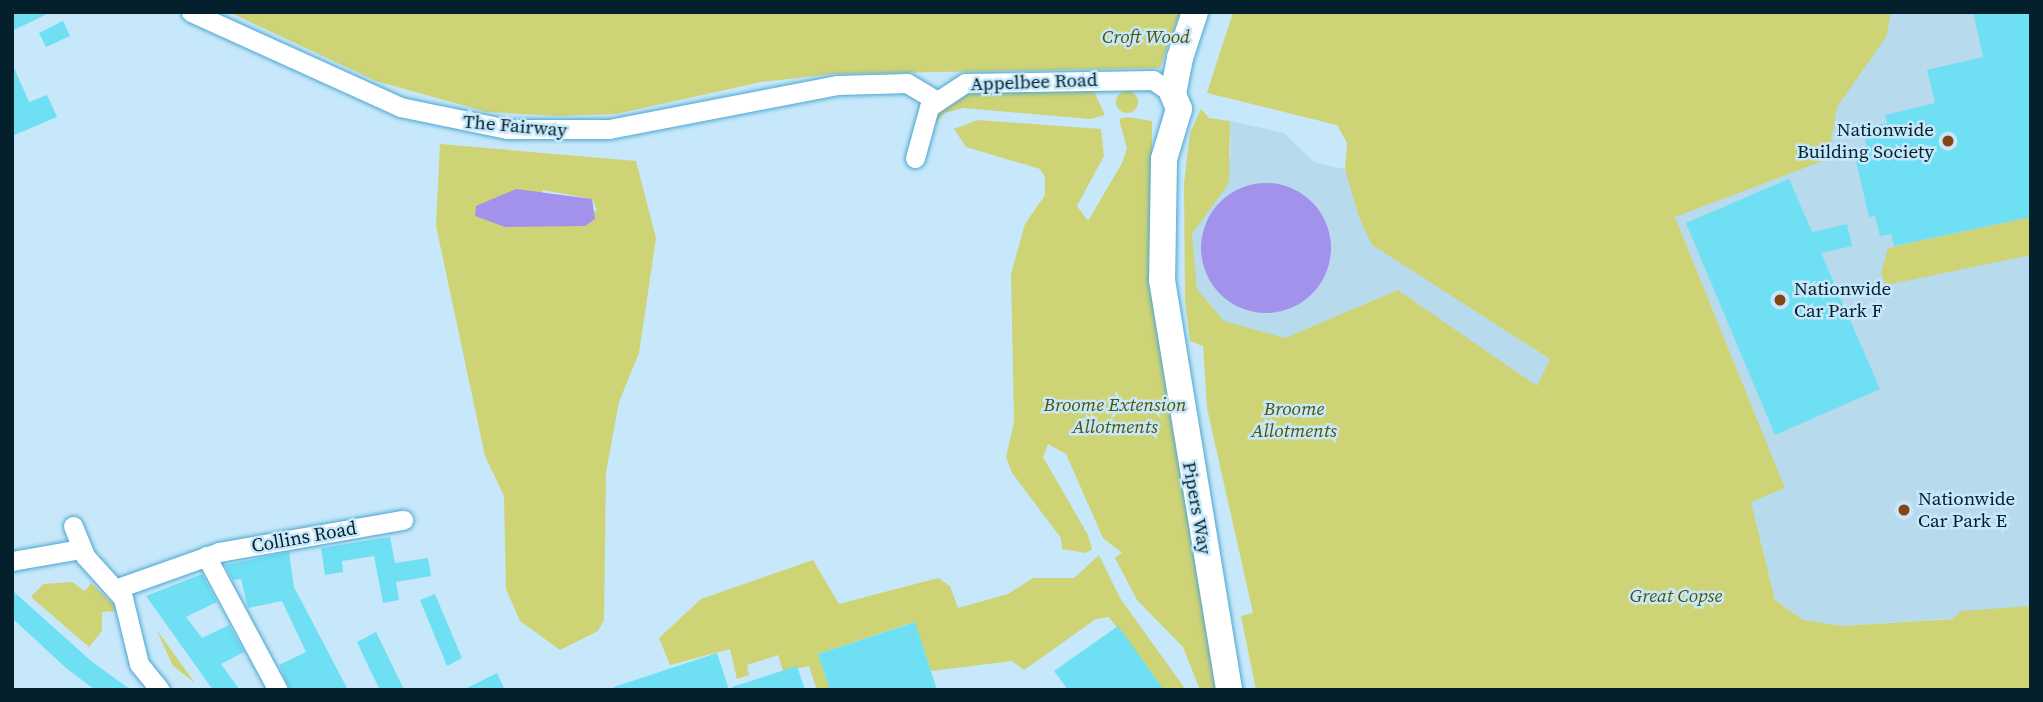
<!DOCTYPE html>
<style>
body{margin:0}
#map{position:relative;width:2043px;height:702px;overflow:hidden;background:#c7e8fa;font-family:"Source Serif 4",serif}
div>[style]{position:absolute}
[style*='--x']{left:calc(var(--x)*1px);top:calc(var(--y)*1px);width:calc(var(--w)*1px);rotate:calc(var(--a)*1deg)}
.built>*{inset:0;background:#b7daed}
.green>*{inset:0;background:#ced376}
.round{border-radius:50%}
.water>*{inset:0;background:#a292ec}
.building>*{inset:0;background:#6fdff3}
.roads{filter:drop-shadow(0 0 2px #4ca7d0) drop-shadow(0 0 2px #4ca7d0)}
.street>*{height:19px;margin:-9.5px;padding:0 9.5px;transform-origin:9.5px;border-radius:9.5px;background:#fff}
.secondary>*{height:26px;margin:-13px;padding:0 13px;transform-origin:13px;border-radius:13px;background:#fff}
.dots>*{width:19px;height:19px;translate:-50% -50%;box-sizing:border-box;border:4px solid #c7e8fa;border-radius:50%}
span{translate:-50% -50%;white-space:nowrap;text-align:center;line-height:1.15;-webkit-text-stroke:5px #c7e8fa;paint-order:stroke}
.park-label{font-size:19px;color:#525400;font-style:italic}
.street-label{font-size:19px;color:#03202c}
.poi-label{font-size:19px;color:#03202c}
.right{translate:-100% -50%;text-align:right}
.left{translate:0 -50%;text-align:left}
.frame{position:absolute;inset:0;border:14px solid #03202c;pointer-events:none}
</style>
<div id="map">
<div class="built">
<div style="clip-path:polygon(1810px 12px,2031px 12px,2031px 613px,1842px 626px,1803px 620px,1775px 600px,1751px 502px,1785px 488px,1675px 217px,1686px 211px)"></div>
<div style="clip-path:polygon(1230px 121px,1284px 133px,1315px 163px,1345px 169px,1372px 245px,1550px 359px,1537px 387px,1398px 290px,1285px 339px,1224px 321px,1197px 290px,1192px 234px,1231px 156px)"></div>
</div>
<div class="green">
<div style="clip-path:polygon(229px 12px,1180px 12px,1160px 68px,832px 74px,761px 82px,616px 114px,559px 116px,487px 112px,376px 81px)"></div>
<div style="clip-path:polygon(1233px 12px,1891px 12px,1886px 37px,1837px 107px,1828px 159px,1675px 217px,1785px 488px,1751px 502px,1775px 600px,1803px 620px,1842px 626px,1953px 619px,1961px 611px,2031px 606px,2031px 690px,1256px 690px,1241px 616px,1253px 613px,1207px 408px,1203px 346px,1190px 341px,1185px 301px,1184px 184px,1190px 133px,1201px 109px,1209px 118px,1230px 121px,1229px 183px,1192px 234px,1197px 289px,1224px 321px,1285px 338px,1398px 290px,1537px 386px,1550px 359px,1372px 245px,1359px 217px,1345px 169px,1347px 143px,1337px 125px,1207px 93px)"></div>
<div style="clip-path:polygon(1093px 89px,1105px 115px,1090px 119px,963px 108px,945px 113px,931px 128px,938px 108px,968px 92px)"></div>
<div class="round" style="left:1116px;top:91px;width:22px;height:22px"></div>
<div style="clip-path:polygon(1127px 117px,1152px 121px,1152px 289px,1217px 690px,1200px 690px,1183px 647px,1137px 600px,1115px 558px,1122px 553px,1103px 538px,1066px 454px,1048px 444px,1043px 457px,1088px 535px,1092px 549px,1086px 553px,1062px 549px,1061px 538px,1012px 473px,1006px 457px,1014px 422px,1011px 274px,1025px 224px,1045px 195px,1045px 177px,1040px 169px,966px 147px,954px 129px,978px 120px,1101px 129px,1104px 156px,1077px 206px,1088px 221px,1122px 163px,1127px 149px,1119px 119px)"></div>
<div style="clip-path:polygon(evenodd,440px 144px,636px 161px,656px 238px,639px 353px,619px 402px,606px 472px,604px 620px,598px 631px,560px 650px,520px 621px,506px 589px,504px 496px,485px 456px,436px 226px,440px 144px,543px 190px,592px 199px,597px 210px,566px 225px,528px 224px,543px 190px)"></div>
<div style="clip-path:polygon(2031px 217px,2031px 255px,1886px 285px,1881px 273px,1888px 248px)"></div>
<div style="clip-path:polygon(1099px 555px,1120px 598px,1186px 690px,1163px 690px,1109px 617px,1096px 619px,1024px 670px,1012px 661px,931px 671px,914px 622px,818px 654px,830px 690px,817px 690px,809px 666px,783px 671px,778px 655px,747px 665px,749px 675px,737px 679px,730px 649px,670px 665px,659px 638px,701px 599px,813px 560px,839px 604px,938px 578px,950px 586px,958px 608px,1008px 594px,1033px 578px,1074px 578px)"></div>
<div style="clip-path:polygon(72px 582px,85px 591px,91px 583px,113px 604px,115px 611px,102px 612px,102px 631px,89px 647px,31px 597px,43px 584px)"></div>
<div style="clip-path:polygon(156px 629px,195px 683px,173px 666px)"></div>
</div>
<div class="water">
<div class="round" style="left:1201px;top:183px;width:130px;height:130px"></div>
<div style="clip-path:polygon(516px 189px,592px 199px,595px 219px,585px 226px,505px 227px,475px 216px,476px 206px)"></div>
</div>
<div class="building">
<div style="clip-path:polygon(12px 12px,51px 12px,12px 31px)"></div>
<div style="clip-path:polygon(1973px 12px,2031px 12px,2031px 217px,1894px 246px,1891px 234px,1880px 236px,1875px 216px,1869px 217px,1855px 156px,1868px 153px,1863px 128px,1887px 123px,1885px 115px,1935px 103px,1927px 70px,1983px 57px)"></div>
<div style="clip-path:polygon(63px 21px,70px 36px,46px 47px,39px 33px)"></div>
<div style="clip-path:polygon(12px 63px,29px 102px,47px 95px,57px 117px,12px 136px)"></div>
<div style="clip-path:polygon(1789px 179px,1812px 232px,1847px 224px,1852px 246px,1821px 253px,1880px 389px,1775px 435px,1686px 223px)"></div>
<div style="clip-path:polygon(390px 537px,395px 563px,428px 558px,431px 576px,396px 582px,399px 600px,383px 603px,374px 556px,342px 561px,343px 572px,325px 575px,321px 548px)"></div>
<div style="clip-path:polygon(289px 552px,294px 587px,348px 690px,290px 690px,279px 665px,306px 652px,282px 601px,248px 608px,241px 579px,233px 580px,225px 565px)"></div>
<div style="clip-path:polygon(202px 574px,217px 602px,186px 617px,202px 638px,229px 625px,244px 652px,221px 664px,240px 690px,213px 690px,146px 596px)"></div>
<div style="clip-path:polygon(12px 590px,91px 661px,131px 690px,95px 690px,66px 668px,12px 618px)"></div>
<div style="clip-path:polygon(435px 594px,462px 658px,447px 666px,420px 600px)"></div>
<div style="clip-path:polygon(915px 622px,937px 690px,830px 690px,818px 654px)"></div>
<div style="clip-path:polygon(1118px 626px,1164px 690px,1068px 690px,1054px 671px)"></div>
<div style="clip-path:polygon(376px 632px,397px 675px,404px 690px,380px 690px,370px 670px,357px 642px)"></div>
<div style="clip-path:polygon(717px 653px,729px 690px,615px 690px,614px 687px)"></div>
<div style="clip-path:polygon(797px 666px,805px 690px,733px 690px,732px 687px)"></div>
<div style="clip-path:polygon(497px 673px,505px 690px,463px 690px)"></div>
</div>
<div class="roads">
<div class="street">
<div style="--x:191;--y:12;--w:230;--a:24.4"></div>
<div style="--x:400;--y:107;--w:109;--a:11.6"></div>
<div style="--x:507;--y:129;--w:102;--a:0"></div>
<div style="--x:609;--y:129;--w:233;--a:-10.9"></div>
<div style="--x:838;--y:85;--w:69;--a:-1.7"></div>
<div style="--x:907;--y:83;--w:33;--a:31"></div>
<div style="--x:915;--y:158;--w:53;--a:-74.6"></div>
<div style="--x:929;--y:107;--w:43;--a:-33.7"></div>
<div style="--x:965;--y:83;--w:188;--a:-0.9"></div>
<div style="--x:1153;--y:80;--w:24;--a:35"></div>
<div style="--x:73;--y:526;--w:32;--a:68"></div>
<div style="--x:85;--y:556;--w:57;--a:47.9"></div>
<div style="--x:123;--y:598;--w:68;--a:76.4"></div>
<div style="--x:139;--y:664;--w:33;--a:51"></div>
<div style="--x:206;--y:556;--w:152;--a:61.8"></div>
<div style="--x:12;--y:561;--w:70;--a:-9.9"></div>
<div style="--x:118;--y:588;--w:107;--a:-19.6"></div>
<div style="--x:219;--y:552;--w:187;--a:-9.9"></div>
</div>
<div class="secondary">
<div style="--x:1195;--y:12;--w:48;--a:108.1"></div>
<div style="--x:1180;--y:58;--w:37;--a:101"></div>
<div style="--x:1173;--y:94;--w:16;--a:68"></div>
<div style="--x:1179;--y:109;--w:52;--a:106.7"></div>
<div style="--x:1164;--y:159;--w:121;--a:90.9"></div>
<div style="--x:1162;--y:280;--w:415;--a:80.7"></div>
</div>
</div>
<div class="dots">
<div style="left:1948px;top:141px;background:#864314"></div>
<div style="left:1780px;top:300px;background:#864314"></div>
<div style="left:1904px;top:510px;background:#864314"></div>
</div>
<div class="park-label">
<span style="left:1146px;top:37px">Croft Wood</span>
<span style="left:1115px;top:416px">Broome Extension<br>Allotments</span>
<span style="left:1294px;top:420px">Broome<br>Allotments</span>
<span style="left:1676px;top:596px">Great Copse</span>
</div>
<div class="street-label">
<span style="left:1034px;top:82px;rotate:-2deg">Appelbee Road</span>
<span style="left:515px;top:126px;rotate:5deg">The Fairway</span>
<span style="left:1197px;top:508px;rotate:80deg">Pipers Way</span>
<span style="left:304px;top:537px;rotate:-10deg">Collins Road</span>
</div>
<div class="poi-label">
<span class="right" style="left:1934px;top:141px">Nationwide<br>Building Society</span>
<span class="left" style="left:1794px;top:300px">Nationwide<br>Car Park F</span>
<span class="left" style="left:1918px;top:510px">Nationwide<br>Car Park E</span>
</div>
<div class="frame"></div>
</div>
